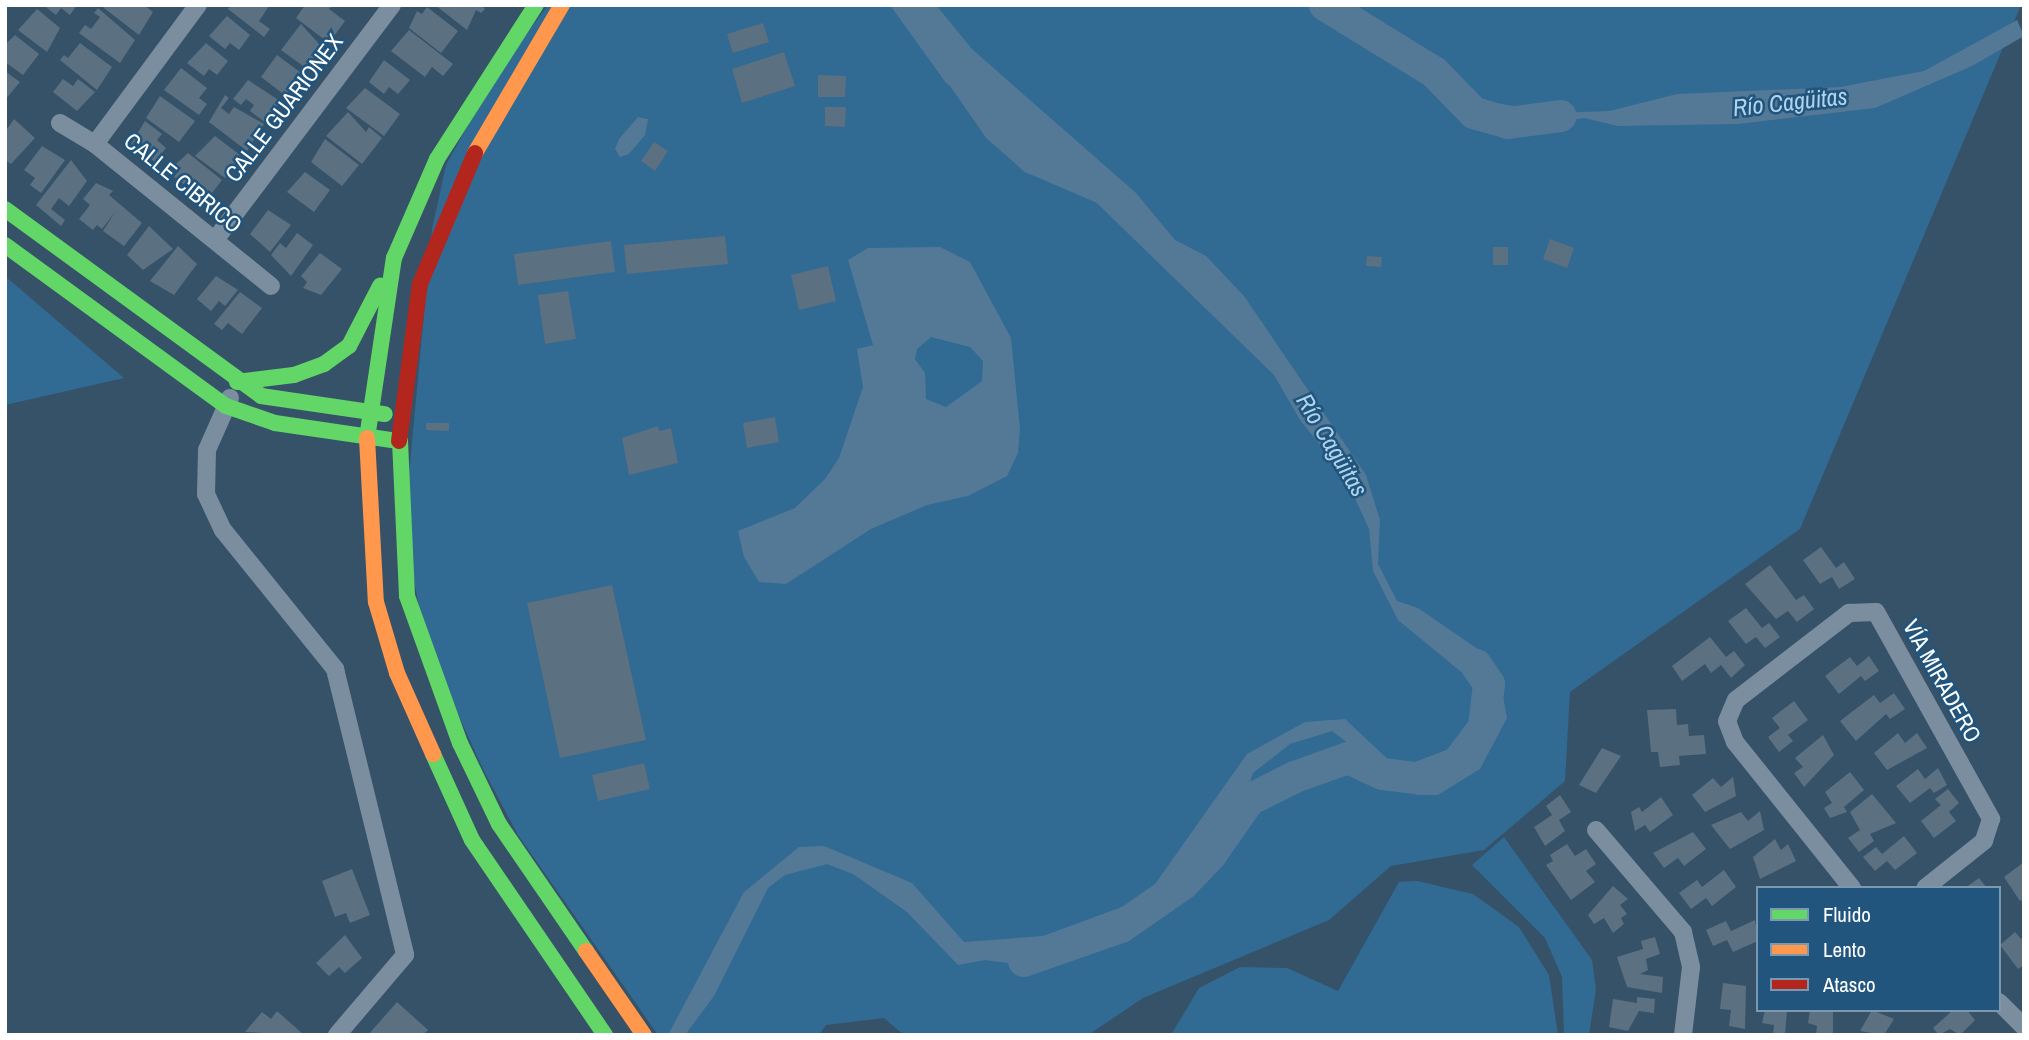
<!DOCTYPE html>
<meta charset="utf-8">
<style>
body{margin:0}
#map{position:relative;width:2029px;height:1040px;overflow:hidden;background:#365268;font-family:"Archivo Narrow",sans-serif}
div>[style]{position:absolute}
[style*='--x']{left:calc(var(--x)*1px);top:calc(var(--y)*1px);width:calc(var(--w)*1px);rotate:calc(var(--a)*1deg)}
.green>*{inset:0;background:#316a92}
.water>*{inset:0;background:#547996}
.river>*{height:32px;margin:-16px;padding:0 16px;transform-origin:16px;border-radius:16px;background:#547996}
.building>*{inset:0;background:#5b7081}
.street>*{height:18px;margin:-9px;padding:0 9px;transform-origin:9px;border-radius:9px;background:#7a8e9f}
.fast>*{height:16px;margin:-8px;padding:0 8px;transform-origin:8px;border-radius:8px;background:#63d668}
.slow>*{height:16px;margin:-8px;padding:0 8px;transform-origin:8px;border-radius:8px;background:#ff974d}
.jam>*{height:16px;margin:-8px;padding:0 8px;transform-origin:8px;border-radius:8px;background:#b3261e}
span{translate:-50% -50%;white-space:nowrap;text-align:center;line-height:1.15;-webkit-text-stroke:5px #21557d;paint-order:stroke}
.street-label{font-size:23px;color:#fff}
.water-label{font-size:24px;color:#afd4ee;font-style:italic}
.frame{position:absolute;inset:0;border:7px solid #fff;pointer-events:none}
.legend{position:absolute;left:1756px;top:886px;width:245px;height:126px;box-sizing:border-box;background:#21557d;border:2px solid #7a99b1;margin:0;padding:9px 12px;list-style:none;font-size:21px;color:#fff}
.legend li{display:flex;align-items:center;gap:14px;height:35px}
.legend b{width:35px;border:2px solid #7a99b1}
</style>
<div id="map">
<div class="green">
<div style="clip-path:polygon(548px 5px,2021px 5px,1800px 529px,1570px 692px,1565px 781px,1484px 850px,1391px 866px,1329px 920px,1143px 998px,1088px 1035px,904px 1035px,884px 1018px,826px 1025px,819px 1035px,658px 1035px,518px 835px,483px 769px,426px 644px,404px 527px,432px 229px,446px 165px,494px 78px)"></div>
<div style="clip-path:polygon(5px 276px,124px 378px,5px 405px)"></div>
<div style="clip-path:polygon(1504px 837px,1592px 960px,1596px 989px,1589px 1035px,1564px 1035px,1562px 977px,1545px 938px,1472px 865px)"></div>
<div style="clip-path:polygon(1417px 881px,1473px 894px,1519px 927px,1549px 975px,1558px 1035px,1171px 1035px,1199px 988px,1240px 967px,1287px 968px,1338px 991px,1399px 882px)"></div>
</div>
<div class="water">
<div style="clip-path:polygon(890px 5px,936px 5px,972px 49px,1136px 193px,1175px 240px,1206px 256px,1244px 296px,1366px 475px,1380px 520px,1378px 564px,1397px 601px,1418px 608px,1485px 654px,1500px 679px,1507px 718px,1480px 769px,1438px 795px,1417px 795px,1332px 731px,1290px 744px,1253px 773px,1237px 822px,1161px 906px,1137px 917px,1119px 934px,1088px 933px,1050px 962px,1033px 966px,985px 960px,958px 965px,907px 912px,853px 874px,827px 864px,785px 875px,768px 888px,714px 996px,685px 1035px,668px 1035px,744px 892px,799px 847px,824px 846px,912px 883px,964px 942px,1043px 936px,1130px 904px,1153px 887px,1247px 754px,1305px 722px,1345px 719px,1409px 779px,1430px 782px,1466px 757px,1483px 736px,1488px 707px,1471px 680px,1398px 620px,1373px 571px,1369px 529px,1345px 476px,1300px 420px,1274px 375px,1035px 143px,946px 83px)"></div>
<div style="clip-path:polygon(2017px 20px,2024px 36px,1972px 66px,1875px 108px,1738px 124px,1618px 126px,1584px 118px,1538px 125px,1478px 120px,1481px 104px,1489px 102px,1557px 113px,1609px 111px,1677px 94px,1840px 87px,1924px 71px)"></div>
<div style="clip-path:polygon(638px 117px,648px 119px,645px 135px,629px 154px,620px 157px,615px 149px,619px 139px)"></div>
<div style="clip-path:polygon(evenodd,940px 247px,970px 262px,1011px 338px,1020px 429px,1018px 453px,1007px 476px,968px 496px,927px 505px,871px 529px,786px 584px,759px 582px,744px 557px,738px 531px,795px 508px,825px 479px,839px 458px,863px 387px,857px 349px,873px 345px,848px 260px,868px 248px,940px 247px,931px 337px,970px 347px,983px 361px,982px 381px,946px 407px,926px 399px,925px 373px,915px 359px,917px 349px,931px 337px)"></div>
</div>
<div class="river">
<div style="--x:1325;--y:5;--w:128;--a:31.6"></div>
<div style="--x:1434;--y:72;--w:57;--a:45.7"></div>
<div style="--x:1474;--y:113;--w:35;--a:16"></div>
<div style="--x:1508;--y:123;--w:53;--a:-7.5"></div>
<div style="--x:964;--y:78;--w:60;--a:55.2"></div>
<div style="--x:998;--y:127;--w:47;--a:41.5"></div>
<div style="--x:1033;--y:158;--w:76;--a:23.2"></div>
<div style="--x:1024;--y:961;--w:103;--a:-19.3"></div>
<div style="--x:1121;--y:927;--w:75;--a:-34.7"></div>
<div style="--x:1183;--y:884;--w:39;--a:-46"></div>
<div style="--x:1210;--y:856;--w:68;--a:-55.1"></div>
<div style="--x:1249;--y:800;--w:51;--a:-26.6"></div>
<div style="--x:1295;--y:777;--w:56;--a:-19.7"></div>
<div style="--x:1348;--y:758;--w:38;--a:25"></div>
<div style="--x:1383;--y:774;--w:35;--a:7"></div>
<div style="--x:1418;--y:778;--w:42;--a:-21"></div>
<div style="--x:1457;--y:763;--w:45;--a:-53.1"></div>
<div style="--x:1484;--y:727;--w:43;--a:-83.4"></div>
<div style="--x:1489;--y:684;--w:23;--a:-124"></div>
</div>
<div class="building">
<div style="clip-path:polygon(43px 5px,77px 5px,70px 15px,61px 8px,56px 15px)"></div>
<div style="clip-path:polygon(100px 5px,144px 5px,153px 12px,139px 35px)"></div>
<div style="clip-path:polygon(231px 5px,269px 6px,259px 21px,270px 29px,264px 37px,228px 9px)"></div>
<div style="clip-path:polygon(305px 5px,332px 5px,329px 9px,345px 21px,329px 43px,296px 18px)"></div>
<div style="clip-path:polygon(435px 5px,481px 5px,485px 9px,481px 13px,476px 10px,467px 30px)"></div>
<div style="clip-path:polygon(427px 7px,458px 31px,441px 53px,409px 28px,417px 11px,422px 14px)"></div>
<div style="clip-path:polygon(98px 8px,135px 40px,120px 63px,79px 33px,85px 25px,91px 29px,100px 17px,94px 13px)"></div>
<div style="clip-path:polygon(37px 9px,60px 28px,47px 52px,18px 30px)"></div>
<div style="clip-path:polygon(227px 16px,250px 35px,239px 50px,230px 43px,225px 49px,209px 36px)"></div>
<div style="clip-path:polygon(763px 23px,769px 42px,733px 53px,727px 34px)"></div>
<div style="clip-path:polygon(301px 24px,321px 46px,307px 69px,281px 50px)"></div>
<div style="clip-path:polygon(409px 30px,453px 64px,443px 76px,432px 67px,425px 77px,391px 51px)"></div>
<div style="clip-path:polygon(15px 35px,39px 54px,23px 75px,5px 62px,5px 45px)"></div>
<div style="clip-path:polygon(80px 43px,112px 67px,97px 90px,60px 60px,64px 55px,68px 58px)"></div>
<div style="clip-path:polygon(206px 43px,228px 61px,217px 75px,209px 69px,204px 76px,187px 63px)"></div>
<div style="clip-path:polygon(784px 52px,795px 86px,742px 103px,732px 69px)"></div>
<div style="clip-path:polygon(277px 55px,300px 72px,286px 96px,261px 77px)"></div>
<div style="clip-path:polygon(384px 60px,410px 80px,398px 94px,389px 87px,384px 94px,369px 82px)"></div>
<div style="clip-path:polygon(181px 68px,207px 88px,199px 98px,207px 104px,199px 115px,164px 90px)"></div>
<div style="clip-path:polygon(5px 71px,20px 82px,5px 100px)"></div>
<div style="clip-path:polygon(818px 75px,846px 76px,845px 97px,818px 97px)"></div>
<div style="clip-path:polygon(63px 79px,73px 86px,78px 79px,95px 92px,77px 111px,53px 92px)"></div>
<div style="clip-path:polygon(248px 80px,280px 101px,266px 123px,250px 111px,254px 105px,246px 99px,241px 105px,233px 99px)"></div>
<div style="clip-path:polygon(365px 88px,400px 114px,384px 136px,346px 108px)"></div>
<div style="clip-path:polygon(225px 95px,229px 98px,221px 108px,229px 114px,234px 107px,264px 124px,247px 151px,209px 122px)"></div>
<div style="clip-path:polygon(160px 96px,195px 121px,179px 142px,146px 118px)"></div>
<div style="clip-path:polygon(825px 107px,846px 107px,845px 127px,825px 126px)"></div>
<div style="clip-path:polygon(348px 112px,366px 132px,369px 127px,382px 138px,362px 164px,326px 136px)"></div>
<div style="clip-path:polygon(14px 119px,35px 138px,11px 164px,5px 160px,5px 132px)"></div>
<div style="clip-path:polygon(145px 121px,162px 134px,157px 140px,166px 148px,155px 162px,131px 144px)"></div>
<div style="clip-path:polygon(215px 136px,240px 155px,225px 178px,195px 156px)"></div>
<div style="clip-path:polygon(325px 139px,359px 165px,342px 186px,311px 162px)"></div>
<div style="clip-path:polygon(654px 142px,668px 151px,655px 171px,641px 161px)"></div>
<div style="clip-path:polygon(42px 146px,65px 160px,41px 193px,30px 185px,35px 178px,24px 170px)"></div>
<div style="clip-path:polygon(188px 153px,222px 180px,206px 201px,174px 177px,179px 170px,174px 166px)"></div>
<div style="clip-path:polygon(71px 160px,87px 181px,69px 206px,59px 198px,51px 209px,65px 220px,61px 226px,36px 205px)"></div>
<div style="clip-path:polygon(305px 172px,330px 190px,314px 212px,287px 192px)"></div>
<div style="clip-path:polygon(96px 183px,113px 191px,109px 195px,142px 223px,124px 246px,103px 231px,115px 212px,102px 229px,97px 225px,93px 230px,79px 219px,90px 205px,83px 199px)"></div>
<div style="clip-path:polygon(268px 210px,291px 225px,270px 252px,250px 234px)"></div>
<div style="clip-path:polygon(149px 226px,173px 249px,143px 270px,127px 255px)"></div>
<div style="clip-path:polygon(297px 233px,313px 245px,291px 276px,271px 255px,280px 243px,286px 248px)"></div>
<div style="clip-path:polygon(725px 236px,728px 264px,627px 274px,624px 245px)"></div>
<div style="clip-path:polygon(1550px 239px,1574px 248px,1567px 268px,1543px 259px)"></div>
<div style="clip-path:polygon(611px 241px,615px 272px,518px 285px,514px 254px)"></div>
<div style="clip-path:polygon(178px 246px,197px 264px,174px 295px,150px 281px)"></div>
<div style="clip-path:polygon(1493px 247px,1508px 247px,1508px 265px,1493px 265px)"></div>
<div style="clip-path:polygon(320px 253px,342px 269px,321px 295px,303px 288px,307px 282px,301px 276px)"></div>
<div style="clip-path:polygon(1367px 256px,1382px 257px,1381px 267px,1366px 266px)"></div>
<div style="clip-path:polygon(828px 266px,836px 301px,799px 310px,791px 275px)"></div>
<div style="clip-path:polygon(216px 276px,238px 290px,225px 306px,219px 301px,211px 311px,197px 299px)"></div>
<div style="clip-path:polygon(568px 291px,576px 339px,545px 344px,538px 295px)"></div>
<div style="clip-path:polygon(240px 292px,262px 308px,242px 334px,228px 323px,222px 330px,214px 324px)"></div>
<div style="clip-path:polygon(775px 417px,779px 442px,747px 448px,743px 423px)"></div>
<div style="clip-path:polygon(426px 423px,449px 423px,449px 431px,426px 430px)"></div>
<div style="clip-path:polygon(658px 426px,659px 431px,671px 428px,678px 463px,629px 475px,622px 438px)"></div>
<div style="clip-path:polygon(1821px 547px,1836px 568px,1844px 562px,1855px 579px,1839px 589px,1832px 577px,1820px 584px,1803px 560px)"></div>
<div style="clip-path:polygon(1770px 565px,1796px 600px,1804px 595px,1814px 609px,1797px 622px,1788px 611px,1776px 619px,1745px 584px)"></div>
<div style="clip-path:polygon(612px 585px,646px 740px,560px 758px,527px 603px)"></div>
<div style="clip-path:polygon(1746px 608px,1762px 628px,1769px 623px,1780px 637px,1765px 648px,1756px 637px,1746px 644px,1728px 621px)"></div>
<div style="clip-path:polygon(1710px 637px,1726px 657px,1734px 651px,1745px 665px,1731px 678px,1721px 665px,1711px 673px,1705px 664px,1682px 681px,1672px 666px)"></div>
<div style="clip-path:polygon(1869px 656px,1879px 671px,1865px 681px,1861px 676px,1839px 694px,1825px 676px,1850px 657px,1857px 666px)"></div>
<div style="clip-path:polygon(1894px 693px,1905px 709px,1890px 719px,1886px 714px,1856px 741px,1840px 721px,1874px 695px,1880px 703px)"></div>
<div style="clip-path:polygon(1794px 701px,1808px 720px,1788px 735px,1793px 741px,1779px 752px,1768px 737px,1780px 728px,1772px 718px)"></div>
<div style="clip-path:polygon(1676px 709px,1677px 725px,1688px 724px,1689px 736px,1704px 735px,1706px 754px,1679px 756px,1680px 765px,1660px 767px,1658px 752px,1651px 752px,1647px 710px)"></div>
<div style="clip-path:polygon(1898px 733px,1905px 743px,1917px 733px,1927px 748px,1887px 770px,1874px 753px)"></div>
<div style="clip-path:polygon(1823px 735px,1834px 755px,1804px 787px,1794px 773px,1803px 767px,1795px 758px)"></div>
<div style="clip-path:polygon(1602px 748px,1621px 756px,1596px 793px,1579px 785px)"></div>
<div style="clip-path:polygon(644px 763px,650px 789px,598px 801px,592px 775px)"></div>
<div style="clip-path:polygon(1938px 768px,1947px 785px,1934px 793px,1930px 788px,1910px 803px,1896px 786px,1918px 769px,1925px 779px)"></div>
<div style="clip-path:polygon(1850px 772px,1864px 790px,1844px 807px,1847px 812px,1830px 818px,1824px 808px,1832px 803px,1825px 792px)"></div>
<div style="clip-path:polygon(1733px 777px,1736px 796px,1705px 812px,1692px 795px,1713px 778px,1721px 787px)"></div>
<div style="clip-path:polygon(1948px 789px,1959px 803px,1949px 812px,1956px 821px,1934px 838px,1921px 821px,1941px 805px,1935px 799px)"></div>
<div style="clip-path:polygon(1872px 794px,1896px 823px,1870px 834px,1874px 841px,1859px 852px,1848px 838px,1860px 830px,1850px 812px)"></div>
<div style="clip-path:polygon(1560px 795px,1571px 812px,1559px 820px,1565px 831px,1545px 846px,1534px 827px,1552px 815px,1546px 806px)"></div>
<div style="clip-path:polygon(1661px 797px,1673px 815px,1650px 832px,1645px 825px,1635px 831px,1631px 812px,1639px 807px,1642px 812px)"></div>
<div style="clip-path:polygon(1760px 811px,1764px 830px,1730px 849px,1711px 825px,1741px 812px,1748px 821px)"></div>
<div style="clip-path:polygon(1693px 832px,1706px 849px,1684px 866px,1678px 858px,1664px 868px,1653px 853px)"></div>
<div style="clip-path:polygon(1904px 836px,1917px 853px,1895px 870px,1887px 861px,1875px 871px,1863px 857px,1876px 847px,1882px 854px)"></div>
<div style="clip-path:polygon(1775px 839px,1781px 850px,1788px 844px,1796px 861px,1760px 879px,1753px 857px)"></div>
<div style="clip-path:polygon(1567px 844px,1575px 856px,1586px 849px,1596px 864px,1586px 871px,1595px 882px,1571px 900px,1546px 865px,1553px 861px,1550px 855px)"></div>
<div style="clip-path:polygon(2024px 862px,2024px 899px,2020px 901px,2004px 877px)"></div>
<div style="clip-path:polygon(352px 869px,370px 915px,350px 923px,346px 913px,335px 917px,322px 881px)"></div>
<div style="clip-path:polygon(1724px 870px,1736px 887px,1712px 906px,1706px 898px,1691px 909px,1679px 893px,1697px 880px,1702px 887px)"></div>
<div style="clip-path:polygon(1979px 878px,1987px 888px,1965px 888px)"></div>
<div style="clip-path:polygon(1613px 886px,1628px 899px,1620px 905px,1627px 914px,1621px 918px,1624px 924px,1613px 933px,1604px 918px,1594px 924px,1588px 915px)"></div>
<div style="clip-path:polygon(1755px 920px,1758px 941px,1733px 952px,1727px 940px,1713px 946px,1706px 930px,1726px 921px,1731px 931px)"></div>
<div style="clip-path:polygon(2015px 932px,2024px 942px,2024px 965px,2018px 969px,2000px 945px)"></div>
<div style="clip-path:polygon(345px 935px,362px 958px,345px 973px,339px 967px,329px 976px,316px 963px)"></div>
<div style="clip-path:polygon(1655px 937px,1660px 954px,1646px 959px,1648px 970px,1640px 974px,1663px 977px,1662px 993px,1627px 987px,1617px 957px,1643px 949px,1641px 941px)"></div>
<div style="clip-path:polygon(1723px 983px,1746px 986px,1745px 1029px,1729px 1026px,1731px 1010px,1720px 1009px)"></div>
<div style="clip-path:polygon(1637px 997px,1655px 999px,1654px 1013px,1639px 1011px,1628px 1031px,1609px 1027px,1613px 999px,1637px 1003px)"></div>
<div style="clip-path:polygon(397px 1002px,428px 1030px,423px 1035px,368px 1035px)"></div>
<div style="clip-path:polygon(1765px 1010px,1787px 1010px,1785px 1035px,1773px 1035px,1774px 1025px,1762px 1023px)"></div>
<div style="clip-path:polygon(1810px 1010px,1833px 1010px,1833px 1035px,1816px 1035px,1817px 1026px,1808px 1023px)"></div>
<div style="clip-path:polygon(1872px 1010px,1894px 1019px,1884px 1035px,1860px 1031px)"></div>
<div style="clip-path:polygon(1953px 1010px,1967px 1010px,1975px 1020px,1960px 1035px,1950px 1029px,1939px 1035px,1933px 1028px)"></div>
<div style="clip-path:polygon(277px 1011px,304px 1035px,245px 1032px,262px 1012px,271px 1019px)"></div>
</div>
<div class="street">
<div style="--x:60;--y:123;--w:41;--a:31"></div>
<div style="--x:95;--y:144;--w:226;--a:38.9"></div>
<div style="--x:95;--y:144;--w:173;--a:-53.5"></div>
<div style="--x:215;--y:240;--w:294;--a:-53"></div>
<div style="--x:230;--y:398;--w:57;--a:113.9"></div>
<div style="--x:207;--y:450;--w:44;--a:91.3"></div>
<div style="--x:206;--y:494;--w:40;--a:65"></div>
<div style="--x:223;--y:530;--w:179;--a:51.1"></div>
<div style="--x:335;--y:669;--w:294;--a:76.2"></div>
<div style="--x:405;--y:955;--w:105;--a:130.4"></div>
<div style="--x:1596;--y:830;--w:134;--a:49.5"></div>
<div style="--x:1683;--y:932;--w:36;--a:77"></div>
<div style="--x:1691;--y:967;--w:68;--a:96.7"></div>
<div style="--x:1852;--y:888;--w:187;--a:-128.7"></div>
<div style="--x:1735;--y:742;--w:22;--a:-111"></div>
<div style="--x:1727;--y:721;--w:23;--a:-67"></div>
<div style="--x:1736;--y:700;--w:143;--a:-37.6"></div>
<div style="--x:1849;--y:613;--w:27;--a:-2"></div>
<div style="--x:1876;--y:612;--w:237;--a:60.9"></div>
<div style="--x:1991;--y:819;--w:23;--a:108"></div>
<div style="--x:1984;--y:841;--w:75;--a:141.5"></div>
<div style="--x:1999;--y:1002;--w:35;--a:45"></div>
</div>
<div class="fast">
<div style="--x:5;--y:209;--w:317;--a:36.1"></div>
<div style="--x:261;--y:396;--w:125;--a:8.3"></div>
<div style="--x:5;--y:245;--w:273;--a:36.1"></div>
<div style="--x:226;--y:406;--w:52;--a:19.1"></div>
<div style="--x:275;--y:423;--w:125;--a:8.3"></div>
<div style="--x:237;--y:382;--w:57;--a:-7"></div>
<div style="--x:294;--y:375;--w:32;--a:-20"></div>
<div style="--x:324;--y:364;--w:31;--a:-36"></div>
<div style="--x:349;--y:346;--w:68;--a:-62.7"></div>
<div style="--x:367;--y:438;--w:182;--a:-81.5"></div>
<div style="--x:394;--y:258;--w:108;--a:-66.5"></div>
<div style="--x:437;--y:159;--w:183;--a:-57.3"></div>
<div style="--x:400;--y:441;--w:155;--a:87.4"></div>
<div style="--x:407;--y:596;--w:156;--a:70.2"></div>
<div style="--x:460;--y:743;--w:90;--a:64.3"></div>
<div style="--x:499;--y:824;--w:154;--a:55.6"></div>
<div style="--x:433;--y:754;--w:94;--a:65.6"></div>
<div style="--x:472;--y:840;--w:236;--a:55.7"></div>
</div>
<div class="slow">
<div style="--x:475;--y:153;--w:172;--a:-59.6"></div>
<div style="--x:367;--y:438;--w:164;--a:86.9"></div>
<div style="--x:376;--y:602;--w:74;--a:73.5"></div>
<div style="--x:397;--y:673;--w:89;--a:66"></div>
<div style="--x:586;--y:951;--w:102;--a:55.4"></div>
</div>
<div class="jam">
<div style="--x:399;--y:441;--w:158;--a:-82.4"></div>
<div style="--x:420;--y:284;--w:142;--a:-67.2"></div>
</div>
<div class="street-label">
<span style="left:284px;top:108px;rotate:-53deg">CALLE GUARIONEX</span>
<span style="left:183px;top:183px;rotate:39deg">CALLE CIBRICO</span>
<span style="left:1942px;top:681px;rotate:61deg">VÍA MIRADERO</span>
</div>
<div class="water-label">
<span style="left:1790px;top:102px;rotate:-6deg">Río Cagüitas</span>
<span style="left:1332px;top:445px;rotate:59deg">Río Cagüitas</span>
</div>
<div class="frame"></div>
<ul class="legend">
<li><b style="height:9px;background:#63d668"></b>Fluido</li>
<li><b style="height:9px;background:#ff974d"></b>Lento</li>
<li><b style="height:9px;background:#b3261e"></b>Atasco</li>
</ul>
</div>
